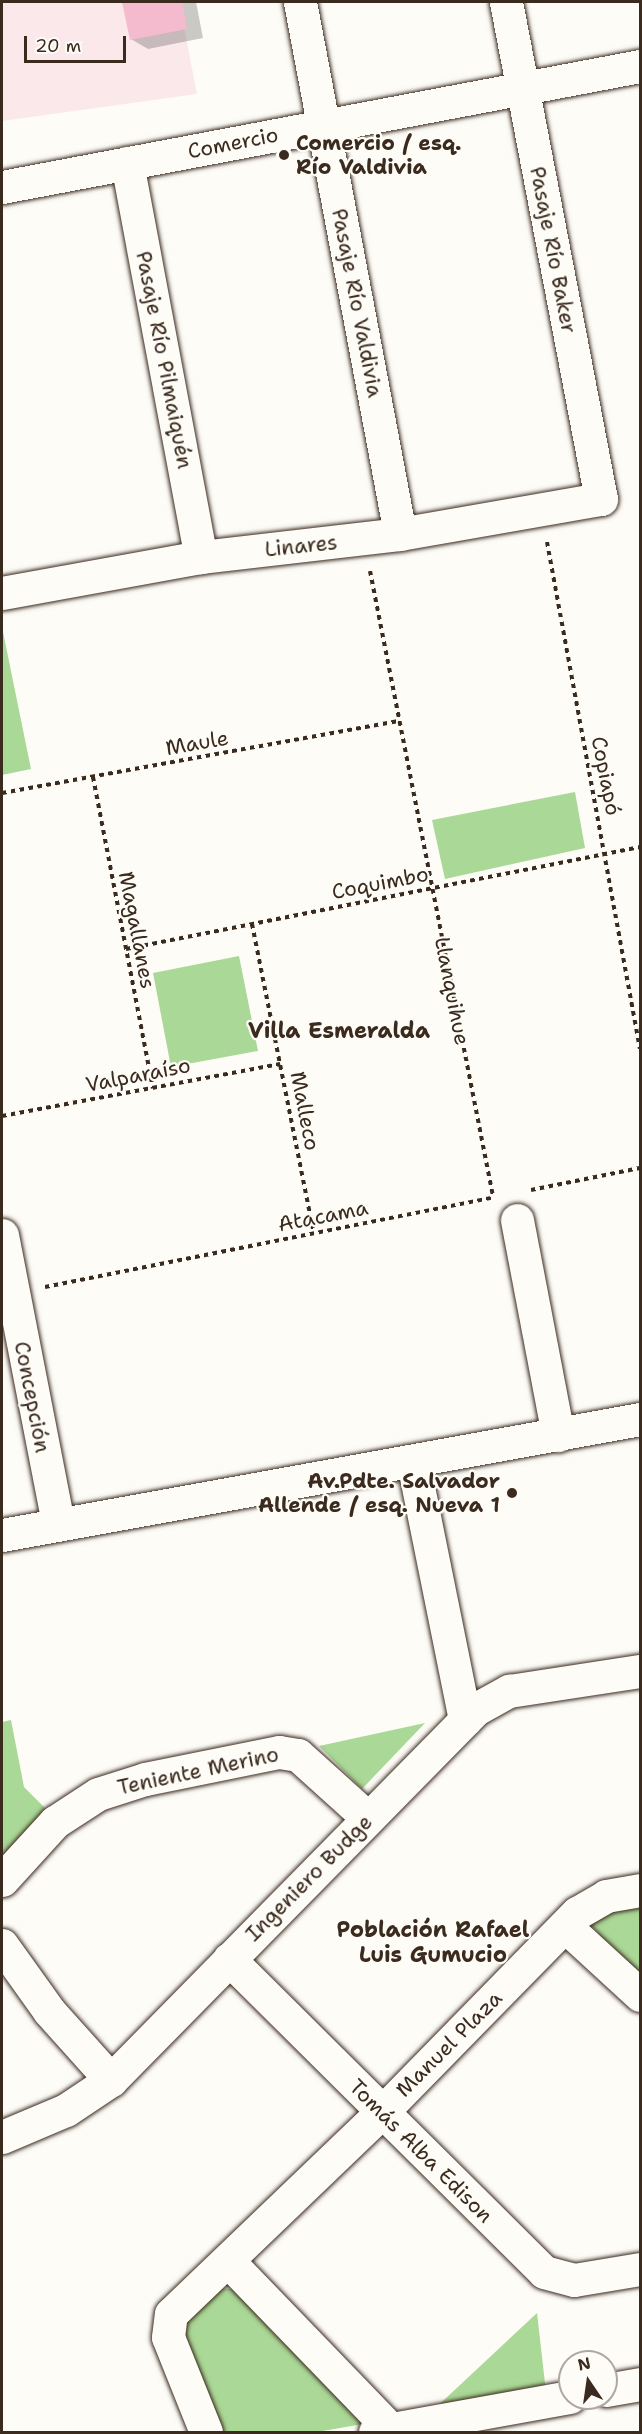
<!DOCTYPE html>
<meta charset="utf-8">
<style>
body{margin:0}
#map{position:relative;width:642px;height:2434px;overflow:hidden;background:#fdfcf7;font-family:"Shantell Sans",sans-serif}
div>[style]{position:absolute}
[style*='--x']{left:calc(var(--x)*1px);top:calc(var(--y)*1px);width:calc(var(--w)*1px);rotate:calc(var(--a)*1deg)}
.built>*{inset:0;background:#fae8eb}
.green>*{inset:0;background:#aad897}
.shadow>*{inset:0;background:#0003}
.building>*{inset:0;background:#f4bbce}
.path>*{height:4px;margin-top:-2px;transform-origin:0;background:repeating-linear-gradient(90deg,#3b2a1e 0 4.5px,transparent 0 9px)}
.roads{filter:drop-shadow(0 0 2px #3b2a1e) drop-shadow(0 0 2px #3b2a1e)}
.minor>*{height:33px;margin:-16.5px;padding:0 16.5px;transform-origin:16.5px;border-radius:16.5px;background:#fdfcf7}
.tertiary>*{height:33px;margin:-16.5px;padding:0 16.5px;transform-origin:16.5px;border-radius:16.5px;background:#fdfcf7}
.secondary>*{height:33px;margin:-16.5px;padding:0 16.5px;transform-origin:16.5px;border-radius:16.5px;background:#fdfcf7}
.dots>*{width:16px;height:16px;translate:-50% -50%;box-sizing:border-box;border:3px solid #fdfcf7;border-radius:50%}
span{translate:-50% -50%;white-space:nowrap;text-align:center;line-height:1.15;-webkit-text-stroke:4.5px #fdfcf7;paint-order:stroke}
.street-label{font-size:21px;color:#3b2a1e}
.poi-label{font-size:21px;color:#3b2a1e;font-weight:700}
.left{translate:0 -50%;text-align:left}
.right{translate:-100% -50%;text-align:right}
.neighbourhood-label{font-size:22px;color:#3b2a1e;font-weight:700}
.frame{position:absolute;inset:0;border:3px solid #3b2a1e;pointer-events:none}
.north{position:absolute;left:558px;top:2350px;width:60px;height:60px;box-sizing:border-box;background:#fdfcf7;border:2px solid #afa8a0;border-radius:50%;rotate:347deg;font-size:16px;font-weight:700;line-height:24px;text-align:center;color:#3b2a1e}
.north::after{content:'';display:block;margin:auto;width:21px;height:27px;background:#3b2a1e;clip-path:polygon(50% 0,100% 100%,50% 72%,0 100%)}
.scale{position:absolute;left:24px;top:36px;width:102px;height:27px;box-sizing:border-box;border:3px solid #3b2a1e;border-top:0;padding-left:8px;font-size:18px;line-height:21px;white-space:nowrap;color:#3b2a1e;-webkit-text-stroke:4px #fdfcf7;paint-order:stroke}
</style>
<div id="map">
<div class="built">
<div style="clip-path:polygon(2px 2px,179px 2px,197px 94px,2px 121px)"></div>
</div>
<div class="green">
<div style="clip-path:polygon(2px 627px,31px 769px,2px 775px)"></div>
<div style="clip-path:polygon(575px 792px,585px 848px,445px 879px,432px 820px)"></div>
<div style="clip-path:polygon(239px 956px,258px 1051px,171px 1067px,153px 973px)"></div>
<div style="clip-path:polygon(11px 1720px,24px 1787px,46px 1809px,2px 1856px,2px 1722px)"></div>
<div style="clip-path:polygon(425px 1723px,362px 1789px,319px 1746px)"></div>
<div style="clip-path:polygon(640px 1894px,640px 1978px,637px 1979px,587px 1920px)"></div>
<div style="clip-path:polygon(221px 2288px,241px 2290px,363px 2424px,317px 2432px,222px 2432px,177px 2327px)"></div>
<div style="clip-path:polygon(537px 2313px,546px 2392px,429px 2414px)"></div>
</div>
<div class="shadow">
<div style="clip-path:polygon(124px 2px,196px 2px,203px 38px,148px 49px,131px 39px)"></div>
</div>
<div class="building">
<div style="clip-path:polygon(122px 2px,182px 2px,187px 29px,130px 40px)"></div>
</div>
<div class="path">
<div style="--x:547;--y:542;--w:515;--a:79.61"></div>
<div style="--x:370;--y:571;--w:637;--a:78.87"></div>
<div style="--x:93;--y:777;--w:317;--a:79.1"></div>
<div style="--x:2;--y:793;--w:403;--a:-10.3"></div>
<div style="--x:252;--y:924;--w:315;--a:78.7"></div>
<div style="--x:126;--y:949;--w:524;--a:-11.22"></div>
<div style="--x:2;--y:1116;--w:283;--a:-10.6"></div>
<div style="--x:531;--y:1190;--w:111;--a:-11.4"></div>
<div style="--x:45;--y:1287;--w:455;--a:-11.3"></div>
</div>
<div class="roads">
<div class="minor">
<div style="--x:300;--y:2;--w:541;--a:79.35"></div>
<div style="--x:127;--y:163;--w:401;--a:79.4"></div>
<div style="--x:2;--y:593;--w:202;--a:-10.3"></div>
<div style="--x:201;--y:557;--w:200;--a:-6.6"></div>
<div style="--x:400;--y:534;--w:204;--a:-9.9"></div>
<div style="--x:601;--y:499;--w:506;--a:-100.82"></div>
<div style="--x:517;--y:1220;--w:219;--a:79.2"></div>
<div style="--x:2;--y:1235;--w:293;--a:79"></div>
<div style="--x:413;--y:1462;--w:263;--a:78.6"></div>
<div style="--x:2;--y:1880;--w:79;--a:-47.6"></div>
<div style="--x:55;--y:1822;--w:51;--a:-33.1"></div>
<div style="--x:98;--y:1794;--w:49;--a:-17.7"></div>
<div style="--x:145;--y:1779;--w:137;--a:-11.4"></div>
<div style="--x:279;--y:1752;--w:19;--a:9"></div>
<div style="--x:298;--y:1755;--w:94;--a:42"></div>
<div style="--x:565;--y:1926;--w:102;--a:42.6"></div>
<div style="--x:2;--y:1945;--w:81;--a:54.5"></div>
<div style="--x:49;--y:2011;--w:93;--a:48.1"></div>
<div style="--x:229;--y:1959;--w:444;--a:44.8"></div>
<div style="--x:544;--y:2272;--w:31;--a:15"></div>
<div style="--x:574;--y:2280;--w:67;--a:-9.5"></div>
<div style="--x:2;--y:2137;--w:69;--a:-22.9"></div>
<div style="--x:66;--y:2110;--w:54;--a:-33.7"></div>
<div style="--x:111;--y:2080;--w:520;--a:-45.47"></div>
<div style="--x:476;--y:1709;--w:38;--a:-29"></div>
<div style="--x:509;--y:1691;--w:133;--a:-8.7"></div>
<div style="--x:229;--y:2262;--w:233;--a:46"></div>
<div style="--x:606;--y:2390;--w:35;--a:-10"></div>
<div style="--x:206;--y:2432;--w:102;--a:-111.8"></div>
<div style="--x:168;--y:2337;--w:23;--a:-83"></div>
<div style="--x:171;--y:2314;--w:292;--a:-43.8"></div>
<div style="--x:382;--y:2112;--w:279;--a:-45.6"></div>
<div style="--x:577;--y:1913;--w:34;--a:-30"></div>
<div style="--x:606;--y:1896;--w:35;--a:-10"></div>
<div style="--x:375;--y:2432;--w:198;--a:-10.2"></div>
</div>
<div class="tertiary">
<div style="--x:2;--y:187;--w:649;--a:-10.74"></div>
</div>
<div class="secondary">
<div style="--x:2;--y:1535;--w:648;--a:-10.3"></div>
</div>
</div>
<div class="dots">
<div style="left:284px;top:155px;background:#3b2a1e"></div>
<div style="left:512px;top:1493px;background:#3b2a1e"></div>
</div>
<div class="street-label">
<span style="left:233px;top:143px;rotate:-11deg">Comercio</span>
<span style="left:553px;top:250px;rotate:79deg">Pasaje Río Baker</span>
<span style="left:357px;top:303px;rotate:79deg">Pasaje Río Valdivia</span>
<span style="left:164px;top:360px;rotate:79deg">Pasaje Río Pilmaiquén</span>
<span style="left:301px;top:546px;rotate:-6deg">Linares</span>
<span style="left:197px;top:743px;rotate:-10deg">Maule</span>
<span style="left:606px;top:776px;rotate:79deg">Copiapó</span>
<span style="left:380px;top:883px;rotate:-11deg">Coquimbo</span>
<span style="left:137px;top:930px;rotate:79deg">Magallanes</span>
<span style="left:452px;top:991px;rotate:79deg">Llanquihue</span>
<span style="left:138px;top:1075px;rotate:-11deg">Valparaíso</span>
<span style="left:305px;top:1111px;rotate:79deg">Malleco</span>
<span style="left:323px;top:1216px;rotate:-11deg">Atacama</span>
<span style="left:32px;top:1397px;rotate:79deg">Concepción</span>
<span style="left:198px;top:1771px;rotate:-12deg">Teniente Merino</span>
<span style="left:309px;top:1878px;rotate:-45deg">Ingeniero Budge</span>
<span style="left:449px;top:2044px;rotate:-45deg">Manuel Plaza</span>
<span style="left:421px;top:2151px;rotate:45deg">Tomás Alba Edison</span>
</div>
<div class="poi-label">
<span class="left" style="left:296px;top:155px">Comercio / esq.<br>Río Valdivia</span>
<span class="right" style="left:500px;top:1493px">Av.Pdte. Salvador<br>Allende / esq. Nueva 1</span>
</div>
<div class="neighbourhood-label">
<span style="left:339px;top:1031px">Villa Esmeralda</span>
<span style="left:433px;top:1942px">Población Rafael<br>Luis Gumucio</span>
</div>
<div class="frame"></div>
<div class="north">N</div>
<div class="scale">20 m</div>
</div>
